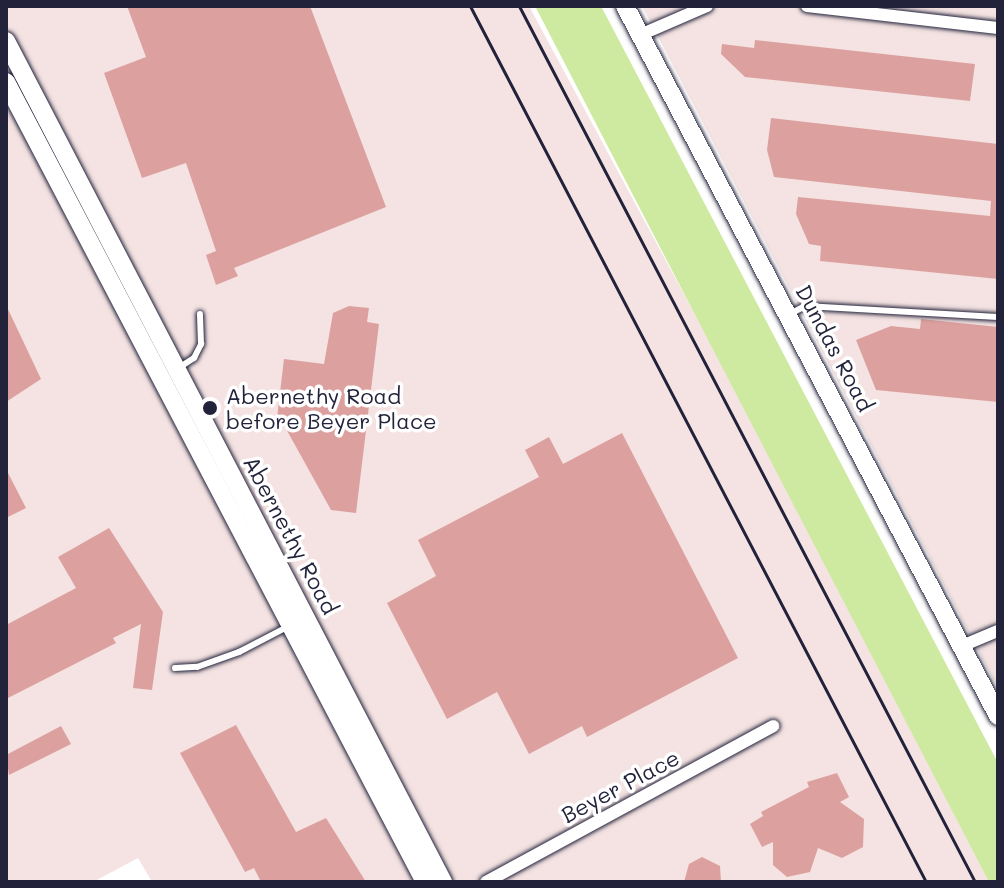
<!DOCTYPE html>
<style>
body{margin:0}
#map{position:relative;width:1004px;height:888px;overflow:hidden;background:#fff;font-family:Mali,sans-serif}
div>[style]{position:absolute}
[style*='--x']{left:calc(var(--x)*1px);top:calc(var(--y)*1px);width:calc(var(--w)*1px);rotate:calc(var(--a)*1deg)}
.built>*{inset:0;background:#f4e3e2}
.green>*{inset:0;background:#ceeaa0}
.building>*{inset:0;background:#dca19f}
.roads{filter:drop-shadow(0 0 2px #22223b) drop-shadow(0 0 2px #22223b)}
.lane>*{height:6px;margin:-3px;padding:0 3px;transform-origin:3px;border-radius:3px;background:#fff}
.street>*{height:12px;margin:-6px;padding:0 6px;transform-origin:6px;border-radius:6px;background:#fff}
.secondary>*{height:18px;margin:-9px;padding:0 9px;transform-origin:9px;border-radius:9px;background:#fff}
.rail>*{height:3px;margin:-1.5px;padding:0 1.5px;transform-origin:1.5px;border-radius:1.5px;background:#22223b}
.dots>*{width:22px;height:22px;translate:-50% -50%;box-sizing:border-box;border:4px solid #fff;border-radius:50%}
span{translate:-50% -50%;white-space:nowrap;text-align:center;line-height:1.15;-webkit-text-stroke:7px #fff;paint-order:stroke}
.street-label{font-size:22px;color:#22223b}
.poi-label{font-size:22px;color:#22223b}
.left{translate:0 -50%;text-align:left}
.frame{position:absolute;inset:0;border:8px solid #22223b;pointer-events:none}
</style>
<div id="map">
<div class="built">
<div style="clip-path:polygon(6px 6px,529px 6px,764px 443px,989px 882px,152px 882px,138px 858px,93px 882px,6px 882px)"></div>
<div style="clip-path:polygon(642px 6px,998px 6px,998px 689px,995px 683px)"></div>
</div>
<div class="green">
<div style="clip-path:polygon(535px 6px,601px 6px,998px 763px,998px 882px,989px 882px)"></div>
</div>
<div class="building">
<div style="clip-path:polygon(127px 6px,310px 6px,386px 207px,234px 268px,238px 276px,216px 285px,206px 255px,216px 251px,186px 163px,142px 178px,104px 73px,146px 57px)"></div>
<div style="clip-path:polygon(755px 40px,975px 64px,970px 101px,745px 77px,721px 54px,722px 44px,754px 48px)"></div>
<div style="clip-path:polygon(771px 118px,998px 144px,998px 279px,820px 261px,821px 246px,809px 244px,796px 214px,798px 197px,990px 216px,991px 201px,774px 177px,767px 150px)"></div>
<div style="clip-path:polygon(6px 305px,41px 379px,6px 402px)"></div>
<div style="clip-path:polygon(349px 306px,369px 308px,367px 322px,379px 324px,356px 513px,331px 510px,285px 427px,276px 426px,284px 359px,324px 364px,333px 313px)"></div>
<div style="clip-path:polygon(921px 319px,998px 327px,998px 402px,876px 390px,856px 340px,891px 326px,920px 329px)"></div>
<div style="clip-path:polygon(622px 433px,738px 658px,587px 737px,582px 726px,529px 754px,497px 692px,447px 719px,387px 603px,436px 576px,418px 540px,539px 477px,525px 450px,549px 437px,563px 464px)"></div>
<div style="clip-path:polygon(6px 469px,26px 508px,6px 518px)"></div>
<div style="clip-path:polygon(109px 528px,163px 612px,152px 690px,133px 688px,141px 624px,113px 638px,116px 643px,6px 699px,6px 625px,76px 588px,58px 557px)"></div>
<div style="clip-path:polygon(236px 725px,296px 832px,326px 818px,366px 882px,261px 882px,254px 868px,245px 872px,180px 753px)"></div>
<div style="clip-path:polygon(61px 726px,71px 744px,9px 775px,6px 755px)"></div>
<div style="clip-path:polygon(837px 773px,849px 797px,840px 802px,864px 819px,863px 847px,842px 858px,818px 848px,810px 872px,787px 877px,773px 865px,773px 842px,762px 847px,750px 824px,763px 816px,761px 812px,809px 787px,807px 782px)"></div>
<div style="clip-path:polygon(702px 857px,720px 866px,721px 882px,684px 882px,689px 864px)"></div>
</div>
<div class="roads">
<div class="lane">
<div style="--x:790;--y:314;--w:17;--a:-28"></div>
<div style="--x:805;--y:306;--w:193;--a:3.3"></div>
<div style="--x:180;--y:367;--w:17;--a:-33"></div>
<div style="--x:194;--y:358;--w:16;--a:-63"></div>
<div style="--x:201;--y:344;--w:30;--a:-92"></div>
<div style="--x:175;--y:668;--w:22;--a:-3"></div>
<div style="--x:197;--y:667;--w:45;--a:-19.7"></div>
<div style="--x:239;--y:652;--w:54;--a:-27.5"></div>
</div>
<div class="street">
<div style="--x:807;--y:6;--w:192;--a:6.6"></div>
<div style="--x:640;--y:35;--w:73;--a:-23.4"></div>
<div style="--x:962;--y:646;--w:39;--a:-23"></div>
<div style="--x:486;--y:882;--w:327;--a:-28.5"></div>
</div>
<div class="secondary">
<div style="--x:625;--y:6;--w:802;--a:62.28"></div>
<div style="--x:6;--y:41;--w:948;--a:62.54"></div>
<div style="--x:6;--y:82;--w:903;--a:62.36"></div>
</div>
</div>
<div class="rail">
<div style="--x:470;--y:6;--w:988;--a:62.5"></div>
<div style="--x:519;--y:6;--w:988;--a:62.5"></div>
</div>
<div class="dots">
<div style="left:210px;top:408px;background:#22223b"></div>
</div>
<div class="street-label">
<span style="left:835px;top:348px;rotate:62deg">Dundas Road</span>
<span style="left:291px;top:535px;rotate:62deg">Abernethy Road</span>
<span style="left:620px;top:786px;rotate:-28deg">Beyer Place</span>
</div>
<div class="poi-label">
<span class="left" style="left:226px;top:408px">Abernethy Road<br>before Beyer Place</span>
</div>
<div class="frame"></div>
</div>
